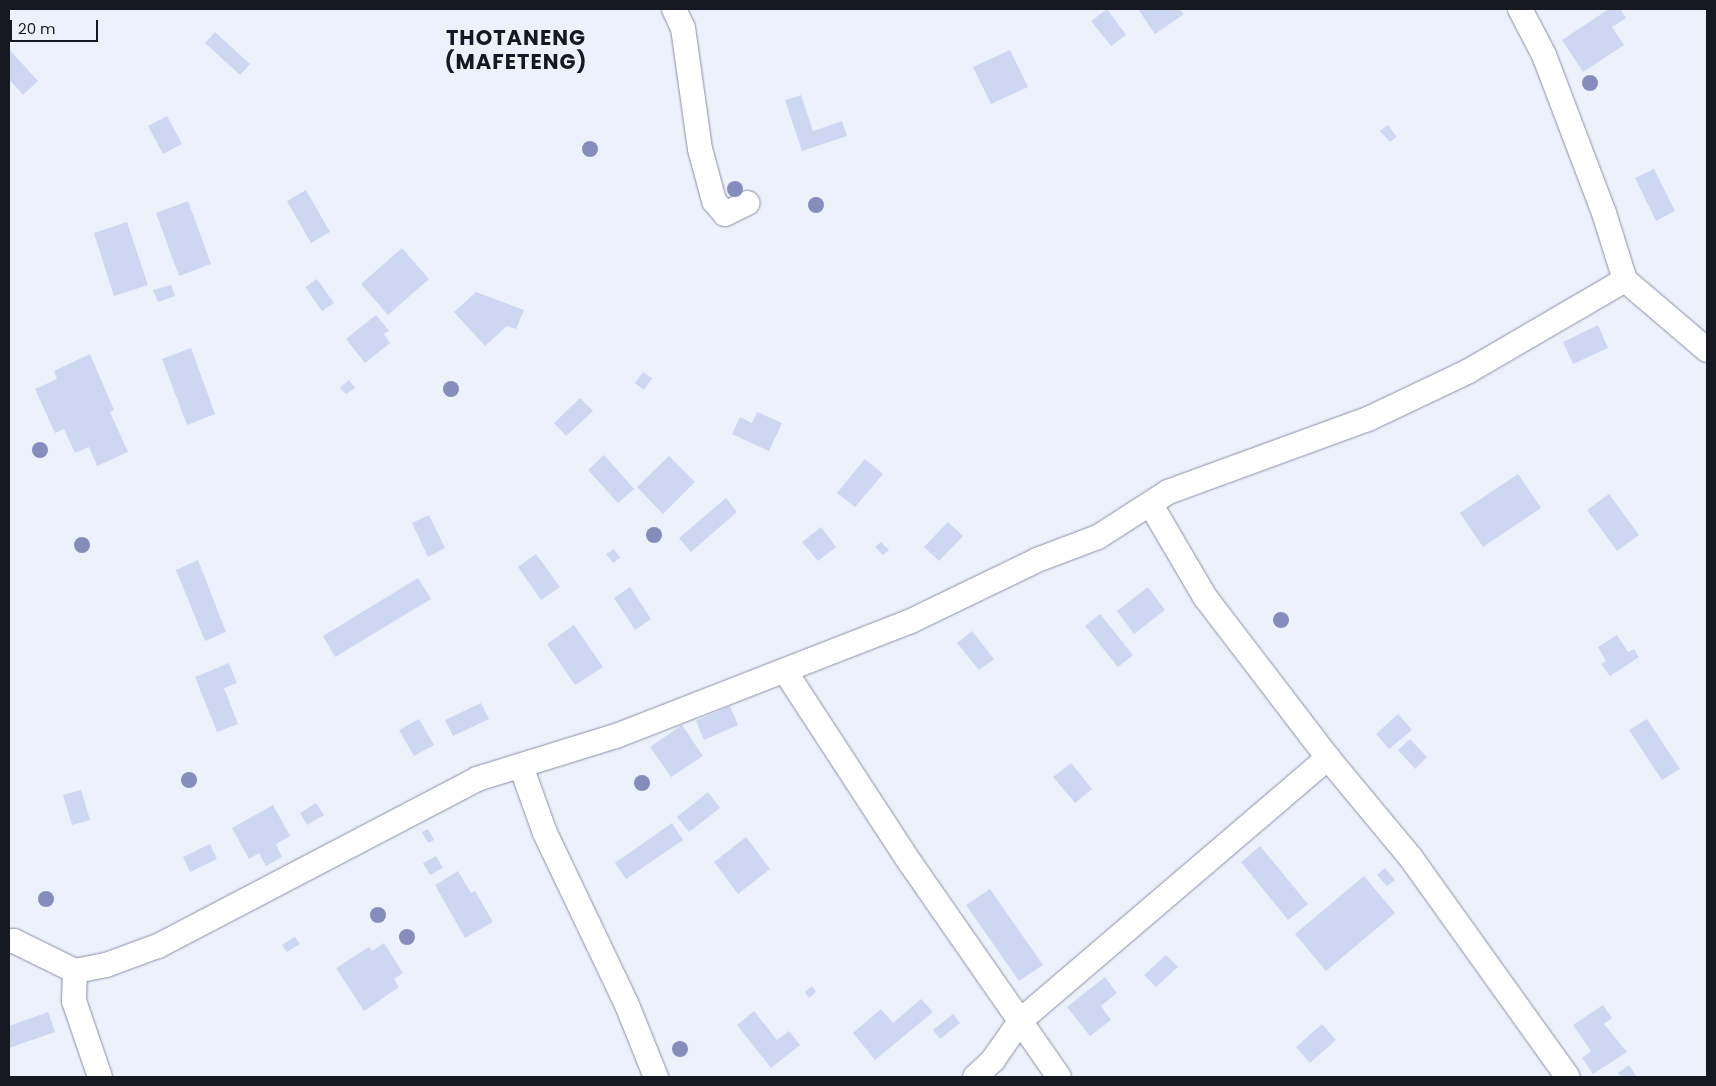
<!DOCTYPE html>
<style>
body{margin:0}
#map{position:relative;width:1716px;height:1086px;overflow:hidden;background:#edf1fb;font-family:Poppins,sans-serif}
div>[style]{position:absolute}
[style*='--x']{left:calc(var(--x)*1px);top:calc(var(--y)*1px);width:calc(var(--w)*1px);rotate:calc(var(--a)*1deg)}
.building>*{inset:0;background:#ced7f2}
.roads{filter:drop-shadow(0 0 1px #8890a7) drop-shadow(0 0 1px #8890a7)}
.street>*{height:24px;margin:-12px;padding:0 12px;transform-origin:12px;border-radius:12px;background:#fff}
.trees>*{width:16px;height:16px;margin:-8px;border-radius:50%;background:#848dbc}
span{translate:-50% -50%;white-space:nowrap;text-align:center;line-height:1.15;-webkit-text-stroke:4px #edf1fb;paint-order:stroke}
.district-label{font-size:21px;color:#161921;font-weight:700;letter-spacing:1px}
.frame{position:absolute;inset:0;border:10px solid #161921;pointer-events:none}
.scale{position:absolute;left:10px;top:20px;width:88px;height:22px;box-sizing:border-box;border:2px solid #161921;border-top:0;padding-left:6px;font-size:15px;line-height:18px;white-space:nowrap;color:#161921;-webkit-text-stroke:4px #edf1fb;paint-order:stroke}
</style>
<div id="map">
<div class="building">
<div style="clip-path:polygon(1107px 9px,1126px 35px,1111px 46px,1091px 21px)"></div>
<div style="clip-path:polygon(1138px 9px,1179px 9px,1184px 14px,1155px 34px)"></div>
<div style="clip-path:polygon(1609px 9px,1620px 9px,1626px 18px,1612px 27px,1624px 45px,1583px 72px,1562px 40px)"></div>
<div style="clip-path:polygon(215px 32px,250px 64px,240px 75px,205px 43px)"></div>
<div style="clip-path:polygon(9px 49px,38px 81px,23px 95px,9px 79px)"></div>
<div style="clip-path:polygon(1010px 50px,1028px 87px,991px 104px,973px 67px)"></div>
<div style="clip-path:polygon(801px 95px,813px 131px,842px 121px,847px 136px,802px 151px,785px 100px)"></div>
<div style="clip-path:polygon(167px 116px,182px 144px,163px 154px,148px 126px)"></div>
<div style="clip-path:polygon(1388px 125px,1397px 137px,1390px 142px,1380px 131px)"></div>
<div style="clip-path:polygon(1654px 169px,1675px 211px,1656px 221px,1635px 178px)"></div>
<div style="clip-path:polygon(306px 190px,330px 232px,311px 243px,287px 201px)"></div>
<div style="clip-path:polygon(188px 201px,211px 264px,179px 276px,156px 213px)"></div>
<div style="clip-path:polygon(127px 222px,148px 285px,114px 296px,94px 233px)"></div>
<div style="clip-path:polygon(402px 248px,429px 279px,388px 315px,361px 284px)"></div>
<div style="clip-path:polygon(317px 279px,334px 303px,322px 311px,305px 287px)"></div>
<div style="clip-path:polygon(171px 285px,175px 296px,158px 302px,153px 290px)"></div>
<div style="clip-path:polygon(476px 292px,524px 310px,516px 329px,507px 326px,485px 346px,454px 312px)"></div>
<div style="clip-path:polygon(376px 315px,389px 331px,384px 334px,390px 343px,365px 363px,346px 339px)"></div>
<div style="clip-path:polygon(1598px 325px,1608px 348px,1573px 364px,1563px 342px)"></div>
<div style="clip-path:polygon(191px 348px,215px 414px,187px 425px,162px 359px)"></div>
<div style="clip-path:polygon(90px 354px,114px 410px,110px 412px,128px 452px,97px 466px,89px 447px,75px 453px,64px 429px,55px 433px,35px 389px,57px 379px,54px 371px)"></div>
<div style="clip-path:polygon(643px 372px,652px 378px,644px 390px,635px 383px)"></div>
<div style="clip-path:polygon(349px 380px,355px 388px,346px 394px,340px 388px)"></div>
<div style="clip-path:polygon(580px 398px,593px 411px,566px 436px,554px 423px)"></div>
<div style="clip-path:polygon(757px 412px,782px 423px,769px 451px,732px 434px,740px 417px,752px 423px)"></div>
<div style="clip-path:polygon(604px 455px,634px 489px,618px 503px,588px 470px)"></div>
<div style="clip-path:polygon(669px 456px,695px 482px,663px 514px,637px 487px)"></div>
<div style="clip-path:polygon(865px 459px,883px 474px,855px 507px,837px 493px)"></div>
<div style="clip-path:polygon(1518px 474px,1541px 508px,1483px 547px,1460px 513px)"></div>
<div style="clip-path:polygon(1609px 494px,1639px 535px,1617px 551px,1587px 510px)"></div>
<div style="clip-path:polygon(726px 498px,737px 512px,691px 552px,679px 538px)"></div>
<div style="clip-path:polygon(429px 515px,445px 548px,428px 557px,412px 523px)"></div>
<div style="clip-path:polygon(948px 522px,963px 536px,939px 561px,924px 547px)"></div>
<div style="clip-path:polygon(821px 527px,836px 547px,818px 561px,802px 542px)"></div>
<div style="clip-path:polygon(881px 542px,889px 550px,883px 555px,875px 547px)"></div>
<div style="clip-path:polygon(614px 549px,620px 558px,613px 563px,606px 554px)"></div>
<div style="clip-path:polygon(536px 554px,560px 587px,541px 600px,518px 567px)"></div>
<div style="clip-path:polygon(198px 560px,226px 632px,205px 641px,176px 570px)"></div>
<div style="clip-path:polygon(418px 578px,431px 599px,335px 657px,323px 636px)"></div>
<div style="clip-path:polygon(630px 587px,651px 619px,635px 630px,614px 598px)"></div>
<div style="clip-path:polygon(1148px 587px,1165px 610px,1134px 634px,1117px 611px)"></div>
<div style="clip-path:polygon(1100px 614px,1133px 655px,1118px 667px,1085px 626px)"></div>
<div style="clip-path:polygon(574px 625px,603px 667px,575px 685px,547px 644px)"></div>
<div style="clip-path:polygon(972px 631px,994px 659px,979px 670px,957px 643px)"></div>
<div style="clip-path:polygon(1617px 635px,1628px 652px,1634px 649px,1639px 657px,1610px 676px,1601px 664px,1606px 661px,1598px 647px)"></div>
<div style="clip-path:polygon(229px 663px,237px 683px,224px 688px,238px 724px,217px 732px,195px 677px)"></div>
<div style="clip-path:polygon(481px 703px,489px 719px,453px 736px,445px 720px)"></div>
<div style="clip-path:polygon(730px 706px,738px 725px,704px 740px,696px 721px)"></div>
<div style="clip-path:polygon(1398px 714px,1412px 730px,1389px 749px,1376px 734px)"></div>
<div style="clip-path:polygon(419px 719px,434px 745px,414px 756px,399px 730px)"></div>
<div style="clip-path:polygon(1647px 719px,1680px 769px,1662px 780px,1629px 730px)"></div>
<div style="clip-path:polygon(682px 725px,703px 756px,671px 777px,650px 747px)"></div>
<div style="clip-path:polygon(1410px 739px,1427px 757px,1415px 769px,1398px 750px)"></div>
<div style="clip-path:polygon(1071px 763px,1092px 789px,1075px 803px,1053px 777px)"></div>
<div style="clip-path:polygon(81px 790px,90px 820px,72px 825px,63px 795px)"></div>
<div style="clip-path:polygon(708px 792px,720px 808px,689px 832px,677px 817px)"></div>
<div style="clip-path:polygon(316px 803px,324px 815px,307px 825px,300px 813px)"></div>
<div style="clip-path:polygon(273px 805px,290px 836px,276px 844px,282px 857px,266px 866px,259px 853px,249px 859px,232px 828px)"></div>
<div style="clip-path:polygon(672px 823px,683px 840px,626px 879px,615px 863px)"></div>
<div style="clip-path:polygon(428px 829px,434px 840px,428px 843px,422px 832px)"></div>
<div style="clip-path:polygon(746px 837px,770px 869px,738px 894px,714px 862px)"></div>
<div style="clip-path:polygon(210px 844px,217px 859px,190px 872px,183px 857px)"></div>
<div style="clip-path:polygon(1260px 846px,1308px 904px,1288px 920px,1241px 862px)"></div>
<div style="clip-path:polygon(436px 856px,443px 868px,430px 875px,423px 863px)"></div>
<div style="clip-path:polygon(1385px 868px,1395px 880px,1387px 886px,1377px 875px)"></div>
<div style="clip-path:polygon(458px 871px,471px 893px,475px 891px,493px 922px,465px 938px,435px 885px)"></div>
<div style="clip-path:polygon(1364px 876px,1395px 913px,1326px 971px,1295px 934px)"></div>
<div style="clip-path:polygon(990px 889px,1043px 965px,1019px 981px,966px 905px)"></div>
<div style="clip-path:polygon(295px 937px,300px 944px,287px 952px,282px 945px)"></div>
<div style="clip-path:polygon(384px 943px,403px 973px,394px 979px,399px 987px,364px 1011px,336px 968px,369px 947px,372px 951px)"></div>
<div style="clip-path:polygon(1166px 955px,1178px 967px,1156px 987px,1144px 975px)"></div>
<div style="clip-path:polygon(1105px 977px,1117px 993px,1101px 1006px,1111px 1020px,1090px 1036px,1067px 1007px)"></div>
<div style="clip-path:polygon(812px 986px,816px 992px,809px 998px,805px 992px)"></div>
<div style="clip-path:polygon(921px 999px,933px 1012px,875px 1060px,853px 1033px,881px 1009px,893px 1023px)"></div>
<div style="clip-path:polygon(1603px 1005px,1612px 1018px,1604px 1024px,1627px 1052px,1593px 1074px,1582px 1058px,1591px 1051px,1573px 1025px)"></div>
<div style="clip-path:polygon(754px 1011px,777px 1040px,789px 1031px,800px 1045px,771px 1068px,737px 1025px)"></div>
<div style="clip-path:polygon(48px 1012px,55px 1032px,9px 1048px,9px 1026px)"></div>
<div style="clip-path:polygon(953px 1014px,960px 1023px,940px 1039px,933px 1030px)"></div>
<div style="clip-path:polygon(1322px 1024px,1336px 1040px,1310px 1063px,1296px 1047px)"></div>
<div style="clip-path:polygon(1629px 1065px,1637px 1077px,1621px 1077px,1618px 1073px)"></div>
</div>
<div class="roads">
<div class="street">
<div style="--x:674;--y:9;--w:21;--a:65"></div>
<div style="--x:683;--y:28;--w:122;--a:82"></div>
<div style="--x:700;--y:149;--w:54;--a:74.9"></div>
<div style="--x:714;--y:201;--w:17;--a:50"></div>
<div style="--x:725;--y:214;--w:25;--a:-26"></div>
<div style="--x:1520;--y:9;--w:52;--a:62.4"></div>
<div style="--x:1544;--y:55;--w:169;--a:69.2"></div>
<div style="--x:1604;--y:213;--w:70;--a:72.6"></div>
<div style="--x:1151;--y:505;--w:107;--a:59.6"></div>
<div style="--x:1205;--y:597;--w:203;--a:52.6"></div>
<div style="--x:1328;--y:758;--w:130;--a:50.3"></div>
<div style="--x:1411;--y:858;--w:269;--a:54.4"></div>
<div style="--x:785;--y:671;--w:230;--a:56.9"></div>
<div style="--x:911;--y:864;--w:259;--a:55.2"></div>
<div style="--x:521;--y:766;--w:71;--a:70.3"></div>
<div style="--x:545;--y:833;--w:191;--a:64.5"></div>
<div style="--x:627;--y:1005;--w:78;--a:68.1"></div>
<div style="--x:9;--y:941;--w:5;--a:0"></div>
<div style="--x:14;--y:941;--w:68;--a:26.2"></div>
<div style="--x:75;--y:971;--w:32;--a:-11"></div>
<div style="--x:106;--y:965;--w:55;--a:-20.1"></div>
<div style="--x:158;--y:946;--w:360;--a:-27.6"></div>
<div style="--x:477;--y:779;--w:145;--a:-17.2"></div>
<div style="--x:616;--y:736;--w:314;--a:-21.3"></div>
<div style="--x:909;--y:622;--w:142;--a:-25.8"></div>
<div style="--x:1037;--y:560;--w:65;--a:-20.7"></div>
<div style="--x:1098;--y:537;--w:83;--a:-32.7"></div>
<div style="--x:1168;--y:492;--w:213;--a:-20.1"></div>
<div style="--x:1368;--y:419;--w:110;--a:-25.4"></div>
<div style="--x:1467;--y:372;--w:183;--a:-30.2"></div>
<div style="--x:1625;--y:280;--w:108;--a:40.5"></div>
<div style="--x:75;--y:971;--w:30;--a:92"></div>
<div style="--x:74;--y:1001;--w:80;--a:71.1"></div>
<div style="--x:975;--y:1077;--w:25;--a:-43"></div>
<div style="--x:993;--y:1060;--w:49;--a:-55"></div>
<div style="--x:1021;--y:1020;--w:404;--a:-40.5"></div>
</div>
</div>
<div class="trees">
<div style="left:1590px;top:83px"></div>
<div style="left:590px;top:149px"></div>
<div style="left:735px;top:189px"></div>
<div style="left:816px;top:205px"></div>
<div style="left:451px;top:389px"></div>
<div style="left:40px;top:450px"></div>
<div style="left:654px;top:535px"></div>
<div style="left:82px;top:545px"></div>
<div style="left:1281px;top:620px"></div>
<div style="left:189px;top:780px"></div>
<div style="left:642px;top:783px"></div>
<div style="left:46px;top:899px"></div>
<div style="left:378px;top:915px"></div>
<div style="left:407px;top:937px"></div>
<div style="left:680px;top:1049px"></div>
</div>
<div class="district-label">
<span style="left:516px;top:50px">THOTANENG<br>(MAFETENG)</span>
</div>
<div class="frame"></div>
<div class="scale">20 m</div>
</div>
